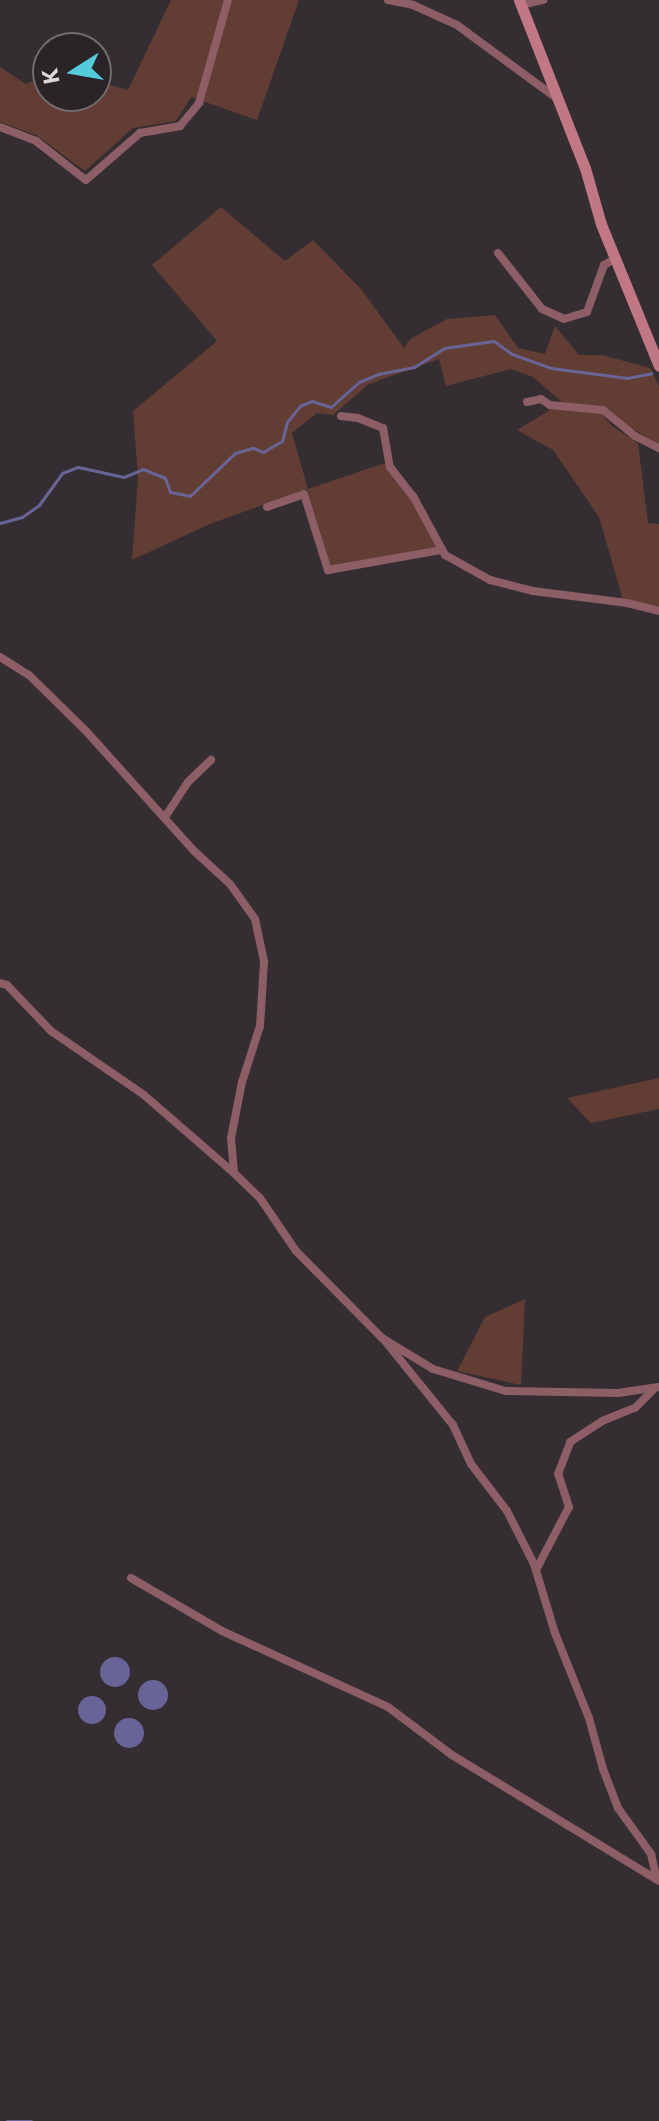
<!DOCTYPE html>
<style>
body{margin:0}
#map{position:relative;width:659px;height:2121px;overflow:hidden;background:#342d31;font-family:Commissioner,sans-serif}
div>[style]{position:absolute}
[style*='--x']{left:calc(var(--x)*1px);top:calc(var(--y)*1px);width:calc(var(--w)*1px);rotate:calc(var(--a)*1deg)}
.green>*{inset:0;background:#623d33}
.water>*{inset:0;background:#696497}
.round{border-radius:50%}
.stream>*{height:3px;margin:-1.5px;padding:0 1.5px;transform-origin:1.5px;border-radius:1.5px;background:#696497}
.street>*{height:8px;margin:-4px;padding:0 4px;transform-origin:4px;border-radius:4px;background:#8e5e66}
.secondary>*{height:11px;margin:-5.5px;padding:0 5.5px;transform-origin:5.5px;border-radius:5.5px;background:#c27784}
span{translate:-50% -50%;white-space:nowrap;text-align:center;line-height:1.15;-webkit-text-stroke:7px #2a2327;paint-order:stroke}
.north{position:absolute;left:32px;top:32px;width:80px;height:80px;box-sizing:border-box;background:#2a2327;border:2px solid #726b6f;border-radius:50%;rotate:259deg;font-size:22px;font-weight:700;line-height:32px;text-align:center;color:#ddd8db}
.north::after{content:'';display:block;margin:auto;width:28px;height:36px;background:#53cbda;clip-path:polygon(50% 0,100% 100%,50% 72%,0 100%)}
</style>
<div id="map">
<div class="green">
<div style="clip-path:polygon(171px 0,299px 0,257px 120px,191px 97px,176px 121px,133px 128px,85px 171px,36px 135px,0 122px,0 67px,26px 84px,48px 75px,48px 96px,96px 96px,96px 81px,128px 90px)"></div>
<div style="clip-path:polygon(221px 207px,285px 261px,313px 240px,361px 289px,404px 348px,410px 339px,447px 319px,495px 315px,518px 348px,545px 354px,555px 326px,579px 355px,602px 355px,650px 368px,659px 386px,659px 444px,619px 421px,605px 407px,563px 403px,533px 377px,511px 369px,446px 386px,439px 359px,369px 384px,333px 415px,317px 413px,292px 433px,308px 489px,385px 463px,411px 497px,438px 547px,331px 566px,307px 489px,210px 524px,132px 560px,138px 477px,133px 411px,217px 341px,152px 265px)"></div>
<div style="clip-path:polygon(555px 407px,600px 412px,612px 426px,638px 443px,648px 523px,659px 524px,659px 608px,623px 600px,599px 517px,553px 450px,517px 430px)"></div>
<div style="clip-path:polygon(659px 1078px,659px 1109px,591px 1123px,567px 1098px)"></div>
<div style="clip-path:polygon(525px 1299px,521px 1385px,457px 1371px,485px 1317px)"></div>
</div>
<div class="water">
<div class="round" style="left:100px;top:1657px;width:30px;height:30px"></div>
<div class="round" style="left:138px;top:1680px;width:30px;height:30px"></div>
<div class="round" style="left:78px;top:1696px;width:28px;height:28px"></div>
<div class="round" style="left:114px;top:1718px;width:30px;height:30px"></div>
</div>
<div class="stream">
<div style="--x:0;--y:523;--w:23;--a:-15"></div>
<div style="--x:22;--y:517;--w:21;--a:-35"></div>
<div style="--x:39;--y:505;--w:39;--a:-54"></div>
<div style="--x:62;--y:473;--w:17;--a:-21"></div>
<div style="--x:78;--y:467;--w:47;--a:12.3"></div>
<div style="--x:124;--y:477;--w:21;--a:-23"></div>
<div style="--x:143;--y:469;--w:24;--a:22"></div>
<div style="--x:165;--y:478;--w:15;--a:70"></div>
<div style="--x:170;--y:492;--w:20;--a:11"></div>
<div style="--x:190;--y:496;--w:62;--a:-43.7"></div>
<div style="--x:235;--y:453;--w:19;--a:-16"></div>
<div style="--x:253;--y:448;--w:11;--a:22"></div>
<div style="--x:263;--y:452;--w:22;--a:-30"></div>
<div style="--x:282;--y:441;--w:20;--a:-75"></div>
<div style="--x:287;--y:422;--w:21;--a:-51"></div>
<div style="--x:300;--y:406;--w:13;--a:-23"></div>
<div style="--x:312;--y:401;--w:20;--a:18"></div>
<div style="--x:331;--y:407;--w:38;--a:-42"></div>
<div style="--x:359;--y:382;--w:21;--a:-23"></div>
<div style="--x:378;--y:374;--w:37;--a:-11"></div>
<div style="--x:414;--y:367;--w:36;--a:-32"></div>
<div style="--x:444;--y:348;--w:50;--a:-8"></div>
<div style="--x:494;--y:341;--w:22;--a:36"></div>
<div style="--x:512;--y:354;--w:41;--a:19.7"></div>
<div style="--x:551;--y:368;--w:77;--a:7.5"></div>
<div style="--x:627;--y:378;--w:25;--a:-11"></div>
<div style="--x:7;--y:2121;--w:24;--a:0"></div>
</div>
<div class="street">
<div style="--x:388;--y:0;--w:25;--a:11"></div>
<div style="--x:413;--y:5;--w:48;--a:24.4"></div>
<div style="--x:457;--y:25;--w:122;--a:36.3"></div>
<div style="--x:521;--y:5;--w:23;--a:-13"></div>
<div style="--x:0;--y:127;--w:39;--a:21"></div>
<div style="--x:36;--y:141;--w:63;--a:38"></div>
<div style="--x:86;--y:180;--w:72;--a:-41"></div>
<div style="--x:140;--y:133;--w:41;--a:-9.9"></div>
<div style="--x:180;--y:126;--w:30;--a:-50"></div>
<div style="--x:199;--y:103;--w:107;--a:-74.3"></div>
<div style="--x:498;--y:253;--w:71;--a:51.8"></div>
<div style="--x:542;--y:309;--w:24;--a:24"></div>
<div style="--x:564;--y:319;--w:24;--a:-17"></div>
<div style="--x:587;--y:312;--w:50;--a:-70.1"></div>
<div style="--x:604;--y:265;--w:13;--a:-29"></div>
<div style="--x:527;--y:402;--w:14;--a:-12"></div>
<div style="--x:541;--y:399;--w:11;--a:34"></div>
<div style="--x:550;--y:405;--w:53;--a:5.4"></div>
<div style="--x:603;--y:410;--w:41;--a:39.1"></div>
<div style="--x:635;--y:436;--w:27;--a:27"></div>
<div style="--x:341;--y:416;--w:17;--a:7"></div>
<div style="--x:358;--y:418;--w:27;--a:22"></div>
<div style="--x:383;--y:428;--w:40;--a:80"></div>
<div style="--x:390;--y:467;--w:37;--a:52"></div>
<div style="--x:413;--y:496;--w:67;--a:61.5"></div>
<div style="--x:445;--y:555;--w:51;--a:29.1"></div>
<div style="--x:490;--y:580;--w:44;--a:14.3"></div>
<div style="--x:533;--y:591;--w:95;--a:7.3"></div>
<div style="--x:627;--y:603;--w:33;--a:14"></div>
<div style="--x:267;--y:507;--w:39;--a:-19"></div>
<div style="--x:304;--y:494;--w:80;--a:72.5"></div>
<div style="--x:328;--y:570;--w:116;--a:-10"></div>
<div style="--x:0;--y:657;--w:34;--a:32"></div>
<div style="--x:29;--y:675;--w:80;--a:44.5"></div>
<div style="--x:86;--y:731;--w:160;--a:48"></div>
<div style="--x:193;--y:850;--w:50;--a:42.6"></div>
<div style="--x:230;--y:884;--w:43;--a:54.5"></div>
<div style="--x:255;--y:919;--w:43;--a:77.9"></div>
<div style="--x:264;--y:961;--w:65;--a:93.5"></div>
<div style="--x:260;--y:1026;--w:59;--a:107.8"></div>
<div style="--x:242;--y:1082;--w:57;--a:101.1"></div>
<div style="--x:231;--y:1138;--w:35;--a:85"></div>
<div style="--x:165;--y:817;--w:42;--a:-56.7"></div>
<div style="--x:188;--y:782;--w:32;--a:-44"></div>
<div style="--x:0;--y:983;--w:7;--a:16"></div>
<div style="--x:7;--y:985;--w:64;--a:46.3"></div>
<div style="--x:51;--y:1031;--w:113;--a:34.5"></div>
<div style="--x:144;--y:1095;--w:119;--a:40.9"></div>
<div style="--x:234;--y:1173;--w:36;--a:44"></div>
<div style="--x:260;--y:1198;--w:64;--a:55.8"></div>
<div style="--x:296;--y:1251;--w:122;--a:45.3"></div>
<div style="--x:382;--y:1338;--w:60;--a:31.3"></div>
<div style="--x:433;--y:1369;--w:76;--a:16.8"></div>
<div style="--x:506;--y:1391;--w:112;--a:1"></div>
<div style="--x:618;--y:1393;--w:41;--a:-8.3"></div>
<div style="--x:385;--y:1341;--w:108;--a:51"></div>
<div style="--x:453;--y:1425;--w:43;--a:65.2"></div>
<div style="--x:471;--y:1464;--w:59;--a:52.5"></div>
<div style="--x:507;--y:1511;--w:59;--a:63"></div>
<div style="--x:534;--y:1564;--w:72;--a:73.1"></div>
<div style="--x:555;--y:1633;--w:92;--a:68.2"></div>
<div style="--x:589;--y:1718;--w:53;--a:74.6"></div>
<div style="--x:603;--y:1769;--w:42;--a:69"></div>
<div style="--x:618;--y:1808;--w:57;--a:54.3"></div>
<div style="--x:651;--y:1854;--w:23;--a:77"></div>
<div style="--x:536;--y:1570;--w:71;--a:-62.4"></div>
<div style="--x:569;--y:1507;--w:35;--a:-108"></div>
<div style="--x:558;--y:1474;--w:34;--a:-69"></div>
<div style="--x:570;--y:1442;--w:38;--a:-33"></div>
<div style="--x:602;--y:1421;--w:35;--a:-22"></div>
<div style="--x:635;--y:1408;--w:28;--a:-45"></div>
<div style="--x:131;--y:1578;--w:105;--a:30.2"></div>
<div style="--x:222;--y:1631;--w:183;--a:24.6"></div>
<div style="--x:388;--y:1707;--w:80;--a:36.9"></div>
<div style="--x:452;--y:1755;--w:242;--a:31.3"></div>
</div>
<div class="secondary">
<div style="--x:519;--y:0;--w:180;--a:68.6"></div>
<div style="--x:585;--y:168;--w:58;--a:74.1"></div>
<div style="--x:601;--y:224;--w:153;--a:67.8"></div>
</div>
<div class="north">K</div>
</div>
